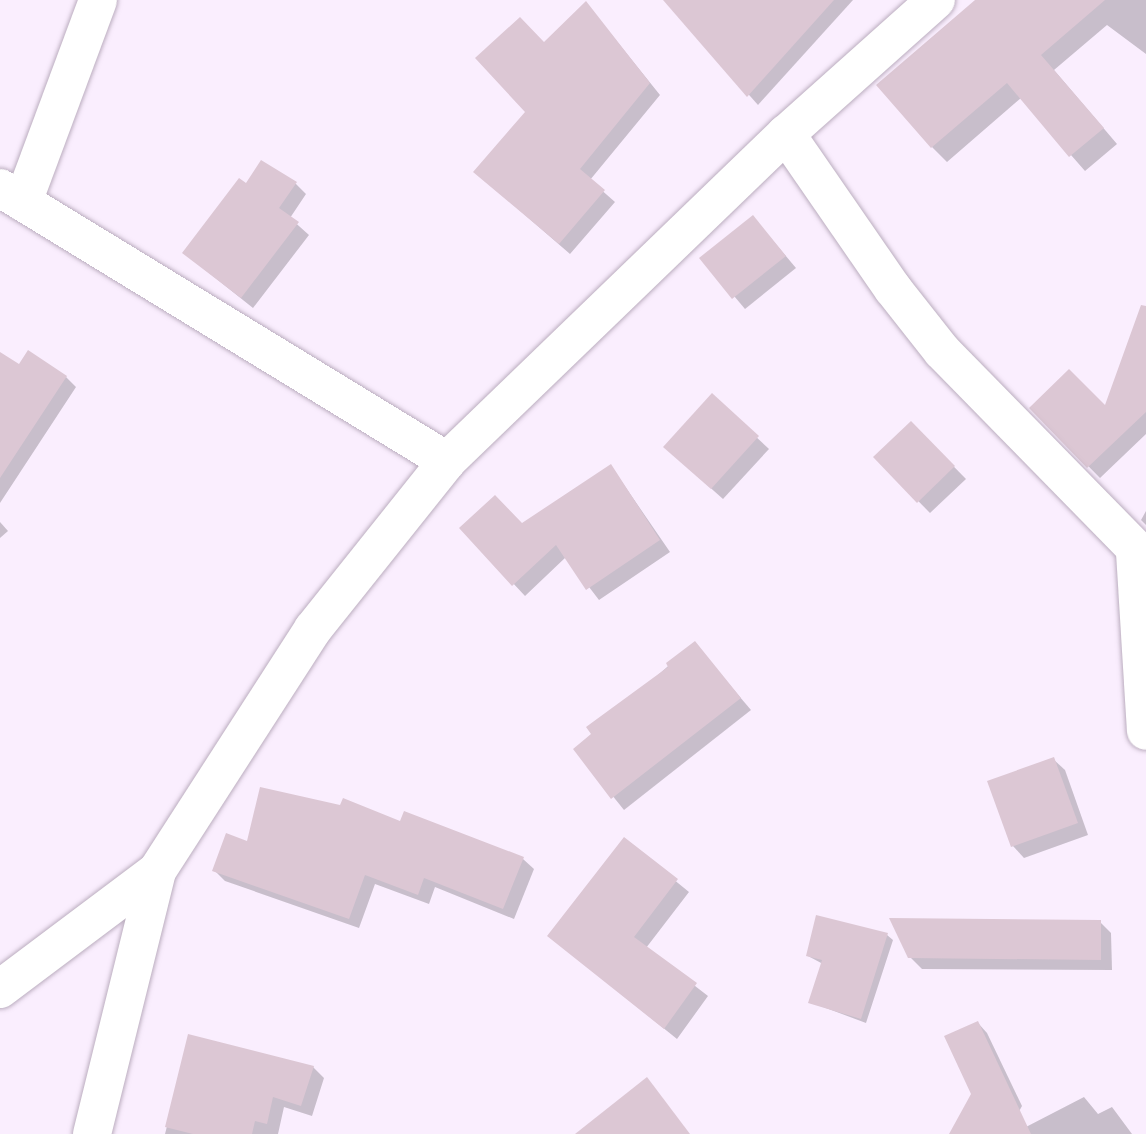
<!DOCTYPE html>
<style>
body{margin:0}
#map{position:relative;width:1146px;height:1134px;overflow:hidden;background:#faeefe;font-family:"Varela Round",sans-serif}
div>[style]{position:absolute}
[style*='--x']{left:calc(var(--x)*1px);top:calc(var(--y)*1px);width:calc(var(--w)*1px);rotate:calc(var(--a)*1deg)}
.shadow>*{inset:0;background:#0003}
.building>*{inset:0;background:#dcc7d4}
.roads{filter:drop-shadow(0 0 2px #bbadbf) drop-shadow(0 0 2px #bbadbf)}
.minor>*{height:38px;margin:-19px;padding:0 19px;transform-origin:19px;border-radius:19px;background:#fff}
span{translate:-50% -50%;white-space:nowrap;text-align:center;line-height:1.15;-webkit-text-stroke:6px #fff;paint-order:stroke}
</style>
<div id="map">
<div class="shadow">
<div style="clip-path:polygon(665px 0,853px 0,758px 105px)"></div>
<div style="clip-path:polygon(978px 0,1146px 0,1146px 54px,1107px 25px,1054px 70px,1117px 144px,1085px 171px,1021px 98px,947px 162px,932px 147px)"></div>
<div style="clip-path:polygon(586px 3px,660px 95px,590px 180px,615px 202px,570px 254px,487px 182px)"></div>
<div style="clip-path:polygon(296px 184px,306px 194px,290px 218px,309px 235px,253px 308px,184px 253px,247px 186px)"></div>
<div style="clip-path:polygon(753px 217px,796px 268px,745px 309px,702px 258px)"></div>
<div style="clip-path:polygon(0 354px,19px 366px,66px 377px,76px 387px,0 503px)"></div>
<div style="clip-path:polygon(1146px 370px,1146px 434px,1100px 478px,1031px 408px,1106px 408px)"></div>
<div style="clip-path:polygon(712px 396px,769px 449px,723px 499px,677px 458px)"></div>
<div style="clip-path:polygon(911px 423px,966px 479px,930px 513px,875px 457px)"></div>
<div style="clip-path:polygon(611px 466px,670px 552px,599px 600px,566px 557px,525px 596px,462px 528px,522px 525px)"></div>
<div style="clip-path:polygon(1146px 511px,1146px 525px,1141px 520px)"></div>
<div style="clip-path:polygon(0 522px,8px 531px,0 538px)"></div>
<div style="clip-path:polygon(694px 643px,751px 710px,624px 810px,575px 749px)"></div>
<div style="clip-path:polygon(1053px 759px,1065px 770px,1088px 835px,1024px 858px,1013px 846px)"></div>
<div style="clip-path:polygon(401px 824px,523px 859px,534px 869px,514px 919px,435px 887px,429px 904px,375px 884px,359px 928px,225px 881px,214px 870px,248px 843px)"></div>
<div style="clip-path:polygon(624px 839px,689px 892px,646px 948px,708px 996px,677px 1039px,549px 936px)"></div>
<div style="clip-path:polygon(1100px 922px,1111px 933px,1112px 970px,922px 969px,910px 957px)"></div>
<div style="clip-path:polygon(887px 935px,893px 940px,866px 1023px,810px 1002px,823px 964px,808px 956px)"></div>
<div style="clip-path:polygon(978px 1023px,987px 1033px,1022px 1106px,1006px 1134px,992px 1134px)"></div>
<div style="clip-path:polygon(190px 1036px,313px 1067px,324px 1078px,312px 1116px,284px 1107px,278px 1134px,165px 1134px)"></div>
<div style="clip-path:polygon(1084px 1097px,1098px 1114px,1112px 1107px,1132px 1134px,1027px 1134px,1024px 1128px)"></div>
</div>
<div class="building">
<div style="clip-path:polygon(663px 0,834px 0,747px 97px)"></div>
<div style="clip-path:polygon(975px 0,1105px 0,1041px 55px,1104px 128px,1069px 157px,1007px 83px,931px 148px,876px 85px)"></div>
<div style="clip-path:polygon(586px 1px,650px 83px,580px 169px,605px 190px,559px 244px,473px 172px,525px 112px,475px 58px,520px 17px,544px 42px)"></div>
<div style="clip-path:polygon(261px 160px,297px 182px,279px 208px,299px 222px,241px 298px,182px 253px,239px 178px,246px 183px)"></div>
<div style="clip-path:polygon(753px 215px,786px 256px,732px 299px,699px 258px)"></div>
<div style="clip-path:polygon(1141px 305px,1146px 306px,1146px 412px,1087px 468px,1029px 408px,1069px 369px,1105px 405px)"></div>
<div style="clip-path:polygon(28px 350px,67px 376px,0 478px,0 352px,19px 364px)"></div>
<div style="clip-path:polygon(712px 393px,759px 436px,711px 489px,663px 447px)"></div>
<div style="clip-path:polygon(911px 421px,955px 466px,917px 503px,873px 457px)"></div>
<div style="clip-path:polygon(611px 464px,660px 540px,586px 590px,556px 545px,512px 586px,459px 528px,495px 495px,522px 523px)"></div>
<div style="clip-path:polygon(695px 641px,741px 698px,611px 799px,573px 749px,591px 734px,586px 727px,668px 667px,666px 663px)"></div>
<div style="clip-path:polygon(1054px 757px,1078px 823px,1011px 847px,987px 781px)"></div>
<div style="clip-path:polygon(260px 787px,340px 805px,343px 798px,400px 821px,404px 811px,524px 857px,503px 909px,424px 878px,418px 895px,365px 875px,349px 919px,212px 871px,226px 833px,247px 841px)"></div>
<div style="clip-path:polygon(624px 837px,678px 879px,634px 937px,697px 983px,664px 1029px,547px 936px)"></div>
<div style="clip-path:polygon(816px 915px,888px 933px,861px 1019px,808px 1003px,822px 960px,806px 956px)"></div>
<div style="clip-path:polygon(889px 918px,1101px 920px,1101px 960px,908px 958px)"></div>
<div style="clip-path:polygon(978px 1021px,1031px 1134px,949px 1134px,971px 1094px,944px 1036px)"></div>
<div style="clip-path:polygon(188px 1034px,314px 1066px,301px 1106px,273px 1097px,267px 1124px,255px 1121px,252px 1134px,193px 1134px,165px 1127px)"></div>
<div style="clip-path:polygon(647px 1077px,690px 1134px,575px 1134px)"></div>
</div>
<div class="roads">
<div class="minor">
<div style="--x:786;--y:134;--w:188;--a:55.4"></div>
<div style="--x:893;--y:289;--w:79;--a:51.7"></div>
<div style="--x:942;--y:351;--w:291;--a:45.6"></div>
<div style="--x:0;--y:188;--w:524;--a:31.41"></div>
<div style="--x:23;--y:202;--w:215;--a:-69.6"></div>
<div style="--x:1135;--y:552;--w:179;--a:86.5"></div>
<div style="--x:0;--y:989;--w:196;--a:-36.9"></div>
<div style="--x:92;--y:1134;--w:271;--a:-76.1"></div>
<div style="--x:157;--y:871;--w:288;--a:-57.2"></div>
<div style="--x:313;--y:629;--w:215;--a:-51.4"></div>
<div style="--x:447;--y:461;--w:471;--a:-44"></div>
<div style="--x:786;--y:134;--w:201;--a:-41.8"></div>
</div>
</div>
</div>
